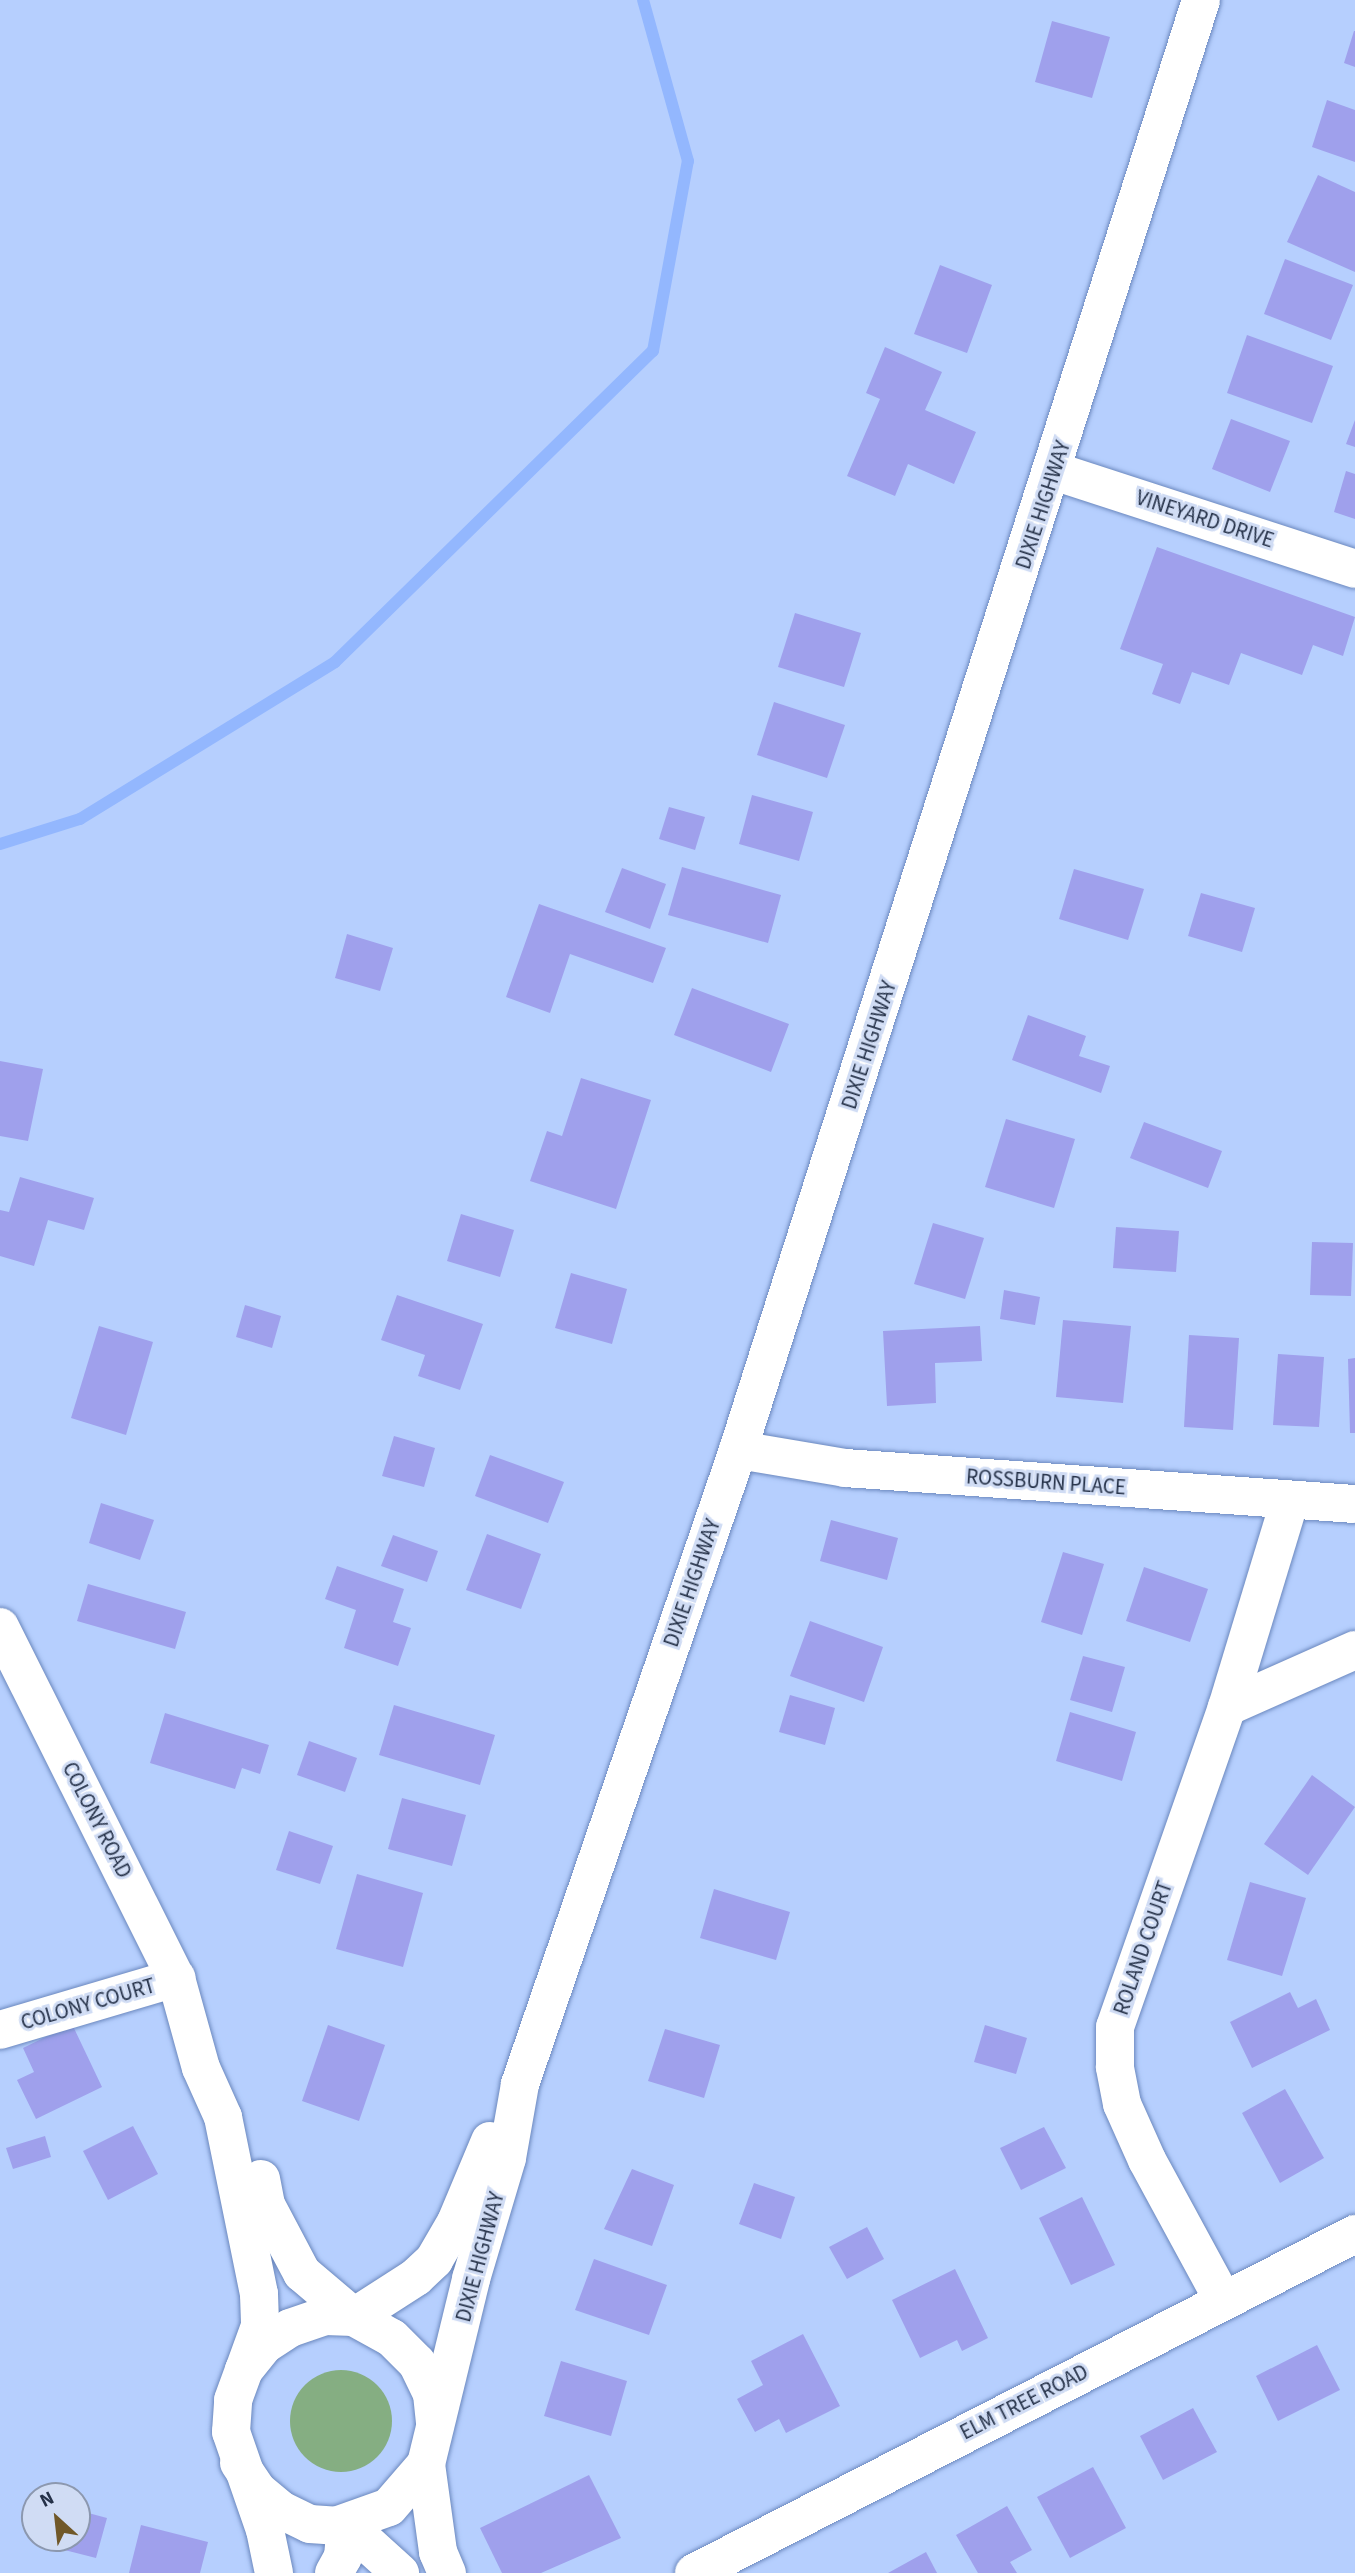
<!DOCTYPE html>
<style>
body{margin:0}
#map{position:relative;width:1355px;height:2573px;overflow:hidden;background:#b6cffe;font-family:"Source Sans 3",sans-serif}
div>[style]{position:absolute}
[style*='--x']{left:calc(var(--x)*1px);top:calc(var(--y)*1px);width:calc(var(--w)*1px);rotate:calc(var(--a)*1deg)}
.green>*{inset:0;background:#85ae82}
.round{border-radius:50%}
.stream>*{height:12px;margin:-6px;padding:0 6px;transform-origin:6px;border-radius:6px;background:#93b7fe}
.building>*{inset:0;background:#9fa0ec}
.roads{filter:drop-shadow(0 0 2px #6b88be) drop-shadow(0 0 2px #6b88be)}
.minor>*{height:38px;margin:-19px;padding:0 19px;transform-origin:19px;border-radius:19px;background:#fff}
.major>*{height:38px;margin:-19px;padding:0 19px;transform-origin:19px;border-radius:19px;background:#fff}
span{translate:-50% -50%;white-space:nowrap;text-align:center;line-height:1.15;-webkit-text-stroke:6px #d0dcf4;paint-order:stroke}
.street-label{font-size:21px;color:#253148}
.north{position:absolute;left:21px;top:2482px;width:70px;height:70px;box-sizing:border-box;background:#d0dcf4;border:2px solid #8c98af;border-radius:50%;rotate:333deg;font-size:19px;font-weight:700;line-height:28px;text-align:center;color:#253148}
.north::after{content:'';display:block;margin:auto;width:24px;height:32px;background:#705829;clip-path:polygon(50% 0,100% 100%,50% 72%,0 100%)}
</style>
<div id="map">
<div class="green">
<div class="round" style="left:290px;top:2370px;width:102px;height:102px"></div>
</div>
<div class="stream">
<div style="--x:0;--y:844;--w:84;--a:-17.4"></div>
<div style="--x:80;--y:819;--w:299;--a:-31.6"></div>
<div style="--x:335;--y:662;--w:445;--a:-44.4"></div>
<div style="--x:653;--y:351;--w:193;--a:-79.6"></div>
<div style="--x:688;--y:161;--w:167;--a:-105.6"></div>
</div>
<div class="building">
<div style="clip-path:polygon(1052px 21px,1110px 37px,1092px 98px,1035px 82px)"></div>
<div style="clip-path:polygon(1354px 31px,1355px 31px,1355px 67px,1344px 63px)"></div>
<div style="clip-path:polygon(1327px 100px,1355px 110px,1355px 162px,1312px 147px)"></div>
<div style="clip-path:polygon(1318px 175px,1355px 192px,1355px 272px,1287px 242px)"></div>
<div style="clip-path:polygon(1285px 259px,1353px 285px,1331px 340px,1264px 314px)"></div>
<div style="clip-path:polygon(940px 265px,992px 285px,967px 353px,914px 334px)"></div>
<div style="clip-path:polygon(1247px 335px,1333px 366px,1312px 423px,1227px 393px)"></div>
<div style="clip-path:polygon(885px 347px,942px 372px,925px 410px,976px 432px,954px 484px,908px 464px,895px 496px,847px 476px,880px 399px,866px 393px)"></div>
<div style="clip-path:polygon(1231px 419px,1290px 441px,1270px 492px,1212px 469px)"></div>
<div style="clip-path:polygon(1355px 420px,1355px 447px,1346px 444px)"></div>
<div style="clip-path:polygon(1346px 471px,1355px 474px,1355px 519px,1334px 512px)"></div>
<div style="clip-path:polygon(1157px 547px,1355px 617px,1343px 656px,1313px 645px,1302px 675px,1241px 653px,1229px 685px,1192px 672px,1180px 704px,1152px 694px,1163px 664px,1120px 649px)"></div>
<div style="clip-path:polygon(795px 613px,861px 633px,844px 687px,778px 667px)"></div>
<div style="clip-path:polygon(774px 702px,845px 725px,827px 778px,757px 755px)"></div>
<div style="clip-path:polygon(752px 795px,813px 812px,799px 861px,739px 844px)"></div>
<div style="clip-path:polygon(669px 807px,705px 817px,695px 850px,659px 839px)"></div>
<div style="clip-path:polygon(682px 867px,781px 895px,768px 943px,668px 915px)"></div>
<div style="clip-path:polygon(622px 868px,666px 884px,650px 929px,605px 912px)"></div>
<div style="clip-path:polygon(1074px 869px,1144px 889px,1128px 940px,1059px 919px)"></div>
<div style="clip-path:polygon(1201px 893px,1255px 908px,1242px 952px,1188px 936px)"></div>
<div style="clip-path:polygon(539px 904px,666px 948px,653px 983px,570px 954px,550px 1013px,506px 997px)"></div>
<div style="clip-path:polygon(347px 934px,393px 948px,380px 991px,335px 978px)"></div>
<div style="clip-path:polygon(692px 988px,789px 1024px,771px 1072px,674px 1035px)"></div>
<div style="clip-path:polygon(1028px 1015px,1086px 1036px,1079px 1056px,1110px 1066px,1101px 1093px,1012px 1060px)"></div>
<div style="clip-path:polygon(0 1061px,43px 1069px,28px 1141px,0 1136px)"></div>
<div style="clip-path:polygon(581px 1078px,651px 1100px,616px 1209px,530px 1181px,547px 1131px,562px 1136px)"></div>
<div style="clip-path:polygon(1006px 1119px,1075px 1139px,1054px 1208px,985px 1187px)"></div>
<div style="clip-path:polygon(1144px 1122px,1222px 1151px,1208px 1188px,1130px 1158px)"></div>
<div style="clip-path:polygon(20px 1177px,94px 1198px,84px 1230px,48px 1220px,34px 1266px,0 1256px,0 1210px,9px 1212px)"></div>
<div style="clip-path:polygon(461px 1214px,514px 1230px,500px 1277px,447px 1261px)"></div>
<div style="clip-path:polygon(933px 1223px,984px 1238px,965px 1299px,914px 1284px)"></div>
<div style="clip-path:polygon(1116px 1227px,1179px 1231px,1176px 1272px,1113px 1268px)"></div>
<div style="clip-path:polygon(1312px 1242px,1353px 1243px,1351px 1296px,1310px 1295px)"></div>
<div style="clip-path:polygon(571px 1273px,627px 1289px,612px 1344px,555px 1328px)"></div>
<div style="clip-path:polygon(1004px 1290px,1040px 1297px,1035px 1325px,1000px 1319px)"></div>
<div style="clip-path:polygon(397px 1295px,483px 1324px,460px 1390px,418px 1376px,425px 1355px,381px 1340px)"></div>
<div style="clip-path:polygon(245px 1305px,281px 1316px,272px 1348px,236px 1337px)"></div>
<div style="clip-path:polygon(1063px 1320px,1131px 1326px,1123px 1403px,1056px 1397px)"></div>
<div style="clip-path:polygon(99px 1326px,153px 1342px,126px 1435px,71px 1418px)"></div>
<div style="clip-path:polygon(980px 1326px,982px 1361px,935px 1363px,936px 1403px,887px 1406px,883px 1331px)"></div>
<div style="clip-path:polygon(1189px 1335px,1239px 1338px,1233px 1430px,1184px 1427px)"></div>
<div style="clip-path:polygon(1278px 1354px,1324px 1357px,1319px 1427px,1273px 1425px)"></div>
<div style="clip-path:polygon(1355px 1358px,1355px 1433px,1350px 1433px,1348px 1359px)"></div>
<div style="clip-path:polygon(394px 1436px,435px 1448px,424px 1487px,382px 1476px)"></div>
<div style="clip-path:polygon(490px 1455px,564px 1482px,548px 1523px,475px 1496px)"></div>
<div style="clip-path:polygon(101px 1503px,154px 1520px,140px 1560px,89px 1543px)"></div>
<div style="clip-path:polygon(831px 1520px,898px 1538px,887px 1580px,820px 1561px)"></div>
<div style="clip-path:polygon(487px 1534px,541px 1554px,521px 1609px,466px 1590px)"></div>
<div style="clip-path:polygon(393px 1535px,438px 1551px,427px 1582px,381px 1566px)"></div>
<div style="clip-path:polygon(1063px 1552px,1104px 1564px,1082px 1635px,1041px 1622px)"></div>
<div style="clip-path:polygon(337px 1566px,404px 1589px,393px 1622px,411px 1628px,398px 1666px,344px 1648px,356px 1610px,325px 1599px)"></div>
<div style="clip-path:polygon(1144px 1567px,1208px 1589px,1190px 1642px,1126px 1621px)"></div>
<div style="clip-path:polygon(88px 1584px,186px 1612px,175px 1649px,77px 1621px)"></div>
<div style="clip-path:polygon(810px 1621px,883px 1647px,864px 1702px,790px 1676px)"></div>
<div style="clip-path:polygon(1083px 1656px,1125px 1667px,1112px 1712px,1070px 1700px)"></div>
<div style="clip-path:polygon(790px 1695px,835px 1708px,825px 1745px,779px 1732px)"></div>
<div style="clip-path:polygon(394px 1705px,495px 1735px,480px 1785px,379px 1755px)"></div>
<div style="clip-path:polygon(1070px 1712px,1136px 1732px,1122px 1781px,1056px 1761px)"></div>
<div style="clip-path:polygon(165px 1713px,269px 1745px,260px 1774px,242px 1768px,235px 1789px,150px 1763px)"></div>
<div style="clip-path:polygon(309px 1741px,357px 1758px,345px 1792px,297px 1775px)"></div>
<div style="clip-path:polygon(1312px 1775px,1355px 1807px,1308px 1875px,1264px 1844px)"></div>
<div style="clip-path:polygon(402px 1798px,466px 1815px,452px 1866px,388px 1849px)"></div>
<div style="clip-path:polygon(289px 1831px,333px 1846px,320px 1884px,276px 1870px)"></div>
<div style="clip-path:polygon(357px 1874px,423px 1893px,403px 1967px,336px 1949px)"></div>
<div style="clip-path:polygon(1250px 1882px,1306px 1898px,1282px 1976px,1227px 1960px)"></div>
<div style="clip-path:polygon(714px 1889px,790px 1912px,776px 1960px,700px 1938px)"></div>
<div style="clip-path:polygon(1290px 1992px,1298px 2008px,1316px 1999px,1330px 2030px,1252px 2068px,1230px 2022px)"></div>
<div style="clip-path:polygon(72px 2024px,102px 2087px,36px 2119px,17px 2080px,34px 2072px,23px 2048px)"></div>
<div style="clip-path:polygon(328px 2025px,385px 2045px,359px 2121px,302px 2101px)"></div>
<div style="clip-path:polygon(985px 2025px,1027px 2038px,1016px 2074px,974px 2062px)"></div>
<div style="clip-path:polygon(665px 2029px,720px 2045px,704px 2098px,648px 2081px)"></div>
<div style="clip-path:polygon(1285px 2089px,1324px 2158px,1280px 2183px,1242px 2113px)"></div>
<div style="clip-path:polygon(133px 2126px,158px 2174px,108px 2200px,83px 2151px)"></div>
<div style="clip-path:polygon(1044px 2127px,1066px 2168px,1021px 2190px,1000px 2148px)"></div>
<div style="clip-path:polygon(45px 2136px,51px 2157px,13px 2169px,6px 2148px)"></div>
<div style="clip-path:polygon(632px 2169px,674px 2185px,652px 2246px,604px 2229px)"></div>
<div style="clip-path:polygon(754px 2183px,795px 2197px,781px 2239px,739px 2224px)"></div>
<div style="clip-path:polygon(1082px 2197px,1115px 2265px,1071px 2285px,1039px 2218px)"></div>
<div style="clip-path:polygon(867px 2227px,884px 2259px,847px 2279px,829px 2247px)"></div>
<div style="clip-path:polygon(594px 2259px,667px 2285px,649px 2335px,575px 2310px)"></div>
<div style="clip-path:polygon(955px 2269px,988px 2338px,962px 2351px,957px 2340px,920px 2358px,892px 2300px)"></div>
<div style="clip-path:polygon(803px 2334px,840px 2406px,786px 2433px,779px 2419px,755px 2432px,737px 2399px,763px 2385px,751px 2361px)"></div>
<div style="clip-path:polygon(1317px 2345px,1340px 2390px,1278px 2421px,1256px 2376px)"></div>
<div style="clip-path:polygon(561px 2361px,627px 2381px,611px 2436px,544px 2416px)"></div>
<div style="clip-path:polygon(1193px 2408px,1217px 2452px,1163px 2480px,1140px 2436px)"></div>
<div style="clip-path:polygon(1093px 2467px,1126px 2528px,1070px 2558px,1037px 2497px)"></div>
<div style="clip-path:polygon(589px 2475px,621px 2538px,541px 2573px,502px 2573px,480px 2528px)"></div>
<div style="clip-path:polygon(1007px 2506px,1032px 2550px,1010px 2562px,1017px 2573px,978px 2573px,956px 2535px)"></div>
<div style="clip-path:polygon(77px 2510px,107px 2518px,96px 2558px,37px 2543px,38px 2538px,77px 2538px)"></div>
<div style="clip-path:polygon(141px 2525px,208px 2542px,200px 2573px,129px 2573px)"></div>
<div style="clip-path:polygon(926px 2552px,937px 2573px,888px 2573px)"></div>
</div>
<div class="roads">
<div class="minor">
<div style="--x:1054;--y:471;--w:317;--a:18"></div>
<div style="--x:738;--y:1450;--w:109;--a:9.5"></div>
<div style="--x:845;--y:1468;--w:511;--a:4.04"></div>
<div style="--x:0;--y:1627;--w:393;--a:63.4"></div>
<div style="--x:176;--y:1978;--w:93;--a:74.5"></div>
<div style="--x:201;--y:2068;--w:54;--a:65.8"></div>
<div style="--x:223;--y:2117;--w:181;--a:78.5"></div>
<div style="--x:259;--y:2294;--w:32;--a:88"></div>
<div style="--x:260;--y:2326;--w:47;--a:110"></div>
<div style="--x:1227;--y:1707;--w:216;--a:-73.1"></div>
<div style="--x:0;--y:2030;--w:184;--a:-16.5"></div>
<div style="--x:261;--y:2179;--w:26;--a:79"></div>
<div style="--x:266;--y:2205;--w:77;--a:62.1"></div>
<div style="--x:302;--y:2273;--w:68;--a:40.2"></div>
<div style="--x:1223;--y:2300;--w:159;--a:-118.5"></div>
<div style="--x:1147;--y:2160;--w:61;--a:-114.1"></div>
<div style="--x:1122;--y:2104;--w:38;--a:-101"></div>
<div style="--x:1115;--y:2067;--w:40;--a:-90"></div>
<div style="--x:1115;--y:2027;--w:339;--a:-70.7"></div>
<div style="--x:1227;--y:1707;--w:140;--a:-24"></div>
<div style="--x:426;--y:2464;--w:89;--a:82.2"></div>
<div style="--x:438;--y:2552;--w:23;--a:67"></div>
<div style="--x:346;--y:2524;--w:73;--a:42.2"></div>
<div style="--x:694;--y:2573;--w:743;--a:-27.15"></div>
</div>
<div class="major">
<div style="--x:354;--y:2317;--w:74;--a:-32.8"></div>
<div style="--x:416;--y:2277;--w:25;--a:-43"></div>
<div style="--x:434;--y:2260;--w:44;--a:-59.9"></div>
<div style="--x:456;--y:2222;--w:88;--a:-67.2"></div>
<div style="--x:239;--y:2463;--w:32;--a:56"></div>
<div style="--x:257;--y:2490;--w:31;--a:40"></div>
<div style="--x:281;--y:2510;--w:32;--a:26"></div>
<div style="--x:310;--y:2524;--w:26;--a:4"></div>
<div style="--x:336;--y:2526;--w:56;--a:-19.7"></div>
<div style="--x:389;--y:2507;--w:57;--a:-49.3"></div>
<div style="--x:426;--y:2464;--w:190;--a:-76.3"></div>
<div style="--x:471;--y:2279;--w:126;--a:-73.4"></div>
<div style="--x:507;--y:2158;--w:75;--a:-80"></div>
<div style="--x:520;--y:2084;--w:670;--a:-71.02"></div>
<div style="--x:738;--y:1450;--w:1522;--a:-72.29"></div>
<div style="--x:274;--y:2573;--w:44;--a:-101.8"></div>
<div style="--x:265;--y:2530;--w:104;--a:-109.1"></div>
<div style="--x:231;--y:2432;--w:32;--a:-86"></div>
<div style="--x:233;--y:2400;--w:32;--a:-70"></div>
<div style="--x:244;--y:2370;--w:32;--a:-51"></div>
<div style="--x:264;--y:2345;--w:31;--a:-33"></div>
<div style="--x:290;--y:2328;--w:37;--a:-19"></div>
<div style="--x:325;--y:2316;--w:29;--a:2"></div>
<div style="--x:354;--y:2317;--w:43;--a:28.9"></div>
<div style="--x:392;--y:2338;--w:35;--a:45"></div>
<div style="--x:417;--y:2363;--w:34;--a:64"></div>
<div style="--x:432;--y:2394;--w:30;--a:84"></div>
<div style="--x:334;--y:2573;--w:18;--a:-61"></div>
<div style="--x:343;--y:2557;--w:33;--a:-85"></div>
</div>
</div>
<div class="street-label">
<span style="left:1043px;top:505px;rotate:-72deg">DIXIE HIGHWAY</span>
<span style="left:1205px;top:519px;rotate:18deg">VINEYARD DRIVE</span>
<span style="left:869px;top:1045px;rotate:-72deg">DIXIE HIGHWAY</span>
<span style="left:1046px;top:1482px;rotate:4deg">ROSSBURN PLACE</span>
<span style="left:692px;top:1583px;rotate:-71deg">DIXIE HIGHWAY</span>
<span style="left:97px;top:1820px;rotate:63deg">COLONY ROAD</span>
<span style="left:1143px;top:1948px;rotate:-71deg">ROLAND COURT</span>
<span style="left:88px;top:2004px;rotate:-16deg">COLONY COURT</span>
<span style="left:480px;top:2257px;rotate:-75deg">DIXIE HIGHWAY</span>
<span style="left:1024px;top:2402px;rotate:-27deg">ELM TREE ROAD</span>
</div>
<div class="north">N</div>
</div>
